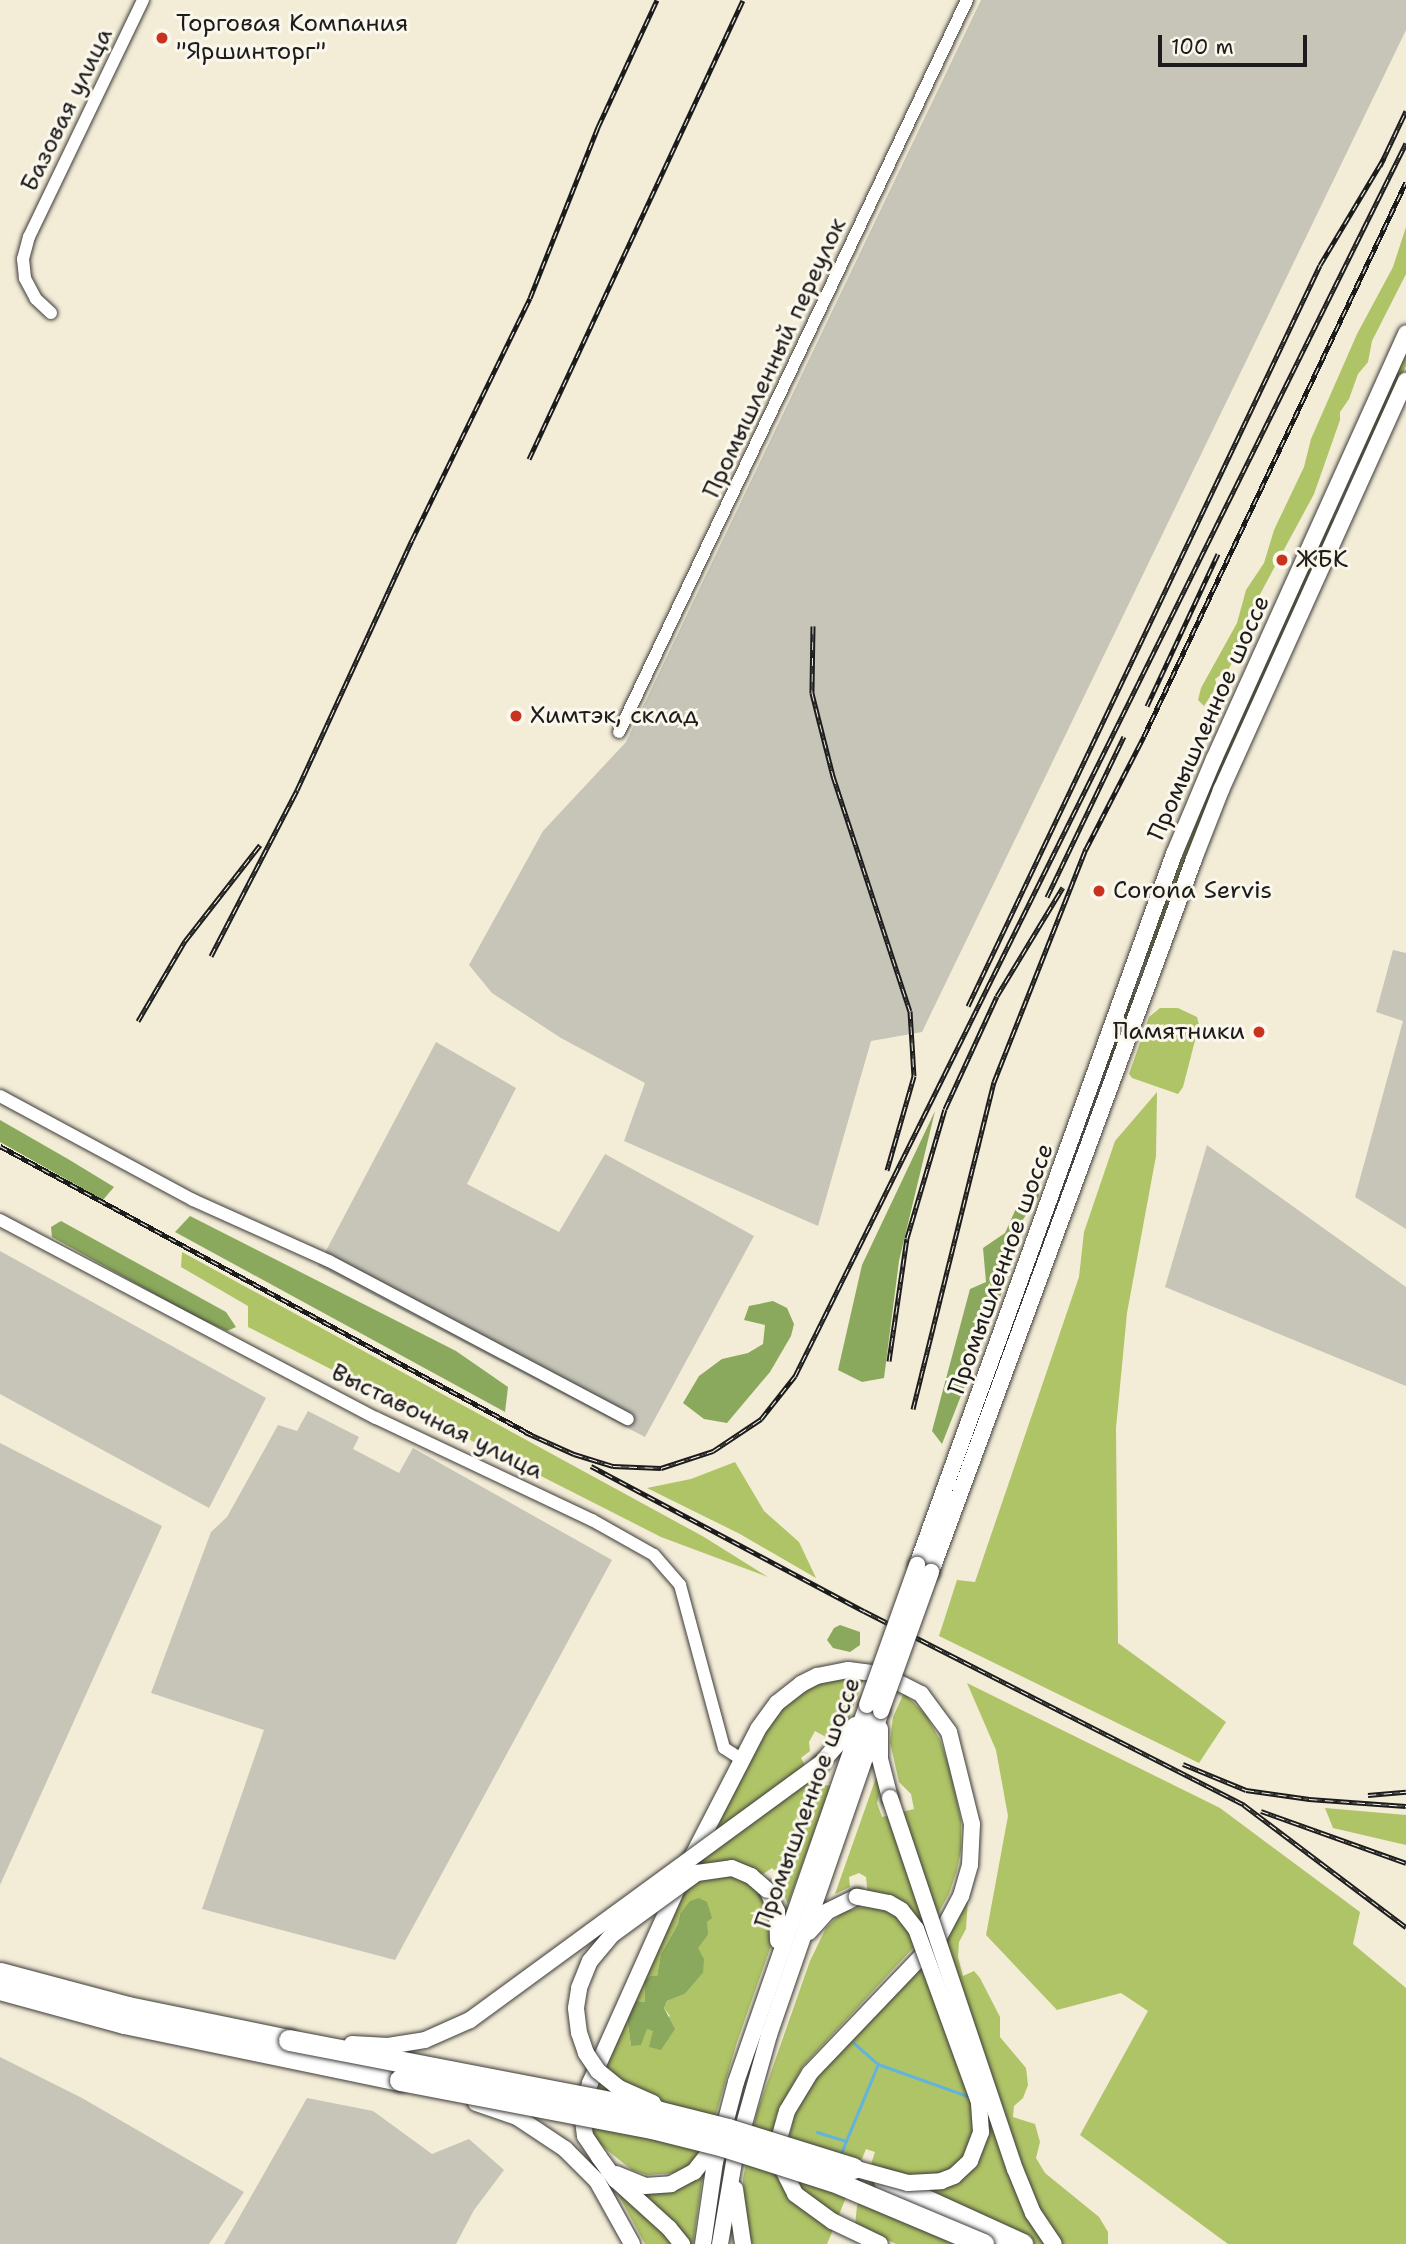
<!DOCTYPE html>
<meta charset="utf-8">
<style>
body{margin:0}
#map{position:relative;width:1406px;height:2244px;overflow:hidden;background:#f3ecd7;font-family:"Shantell Sans",sans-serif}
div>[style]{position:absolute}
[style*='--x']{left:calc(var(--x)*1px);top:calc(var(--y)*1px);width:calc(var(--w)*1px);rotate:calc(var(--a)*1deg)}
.industrial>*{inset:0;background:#c6c5b8}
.green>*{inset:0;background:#afc367}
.forest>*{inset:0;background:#8ba95c}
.stream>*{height:2.5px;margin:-1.25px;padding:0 1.25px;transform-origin:1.25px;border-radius:1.25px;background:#62b3dd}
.roads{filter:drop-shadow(0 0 2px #3c3b38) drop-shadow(0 0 2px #3c3b38)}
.street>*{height:12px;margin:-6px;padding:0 6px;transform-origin:6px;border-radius:6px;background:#fff}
.secondary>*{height:16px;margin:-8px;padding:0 8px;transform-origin:8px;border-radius:8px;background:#fff}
.highway>*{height:21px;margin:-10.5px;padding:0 10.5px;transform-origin:10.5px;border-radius:10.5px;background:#fff}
.rail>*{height:5px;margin-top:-2.5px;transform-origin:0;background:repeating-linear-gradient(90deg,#fbf7ec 0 8px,#1c1c1c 0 16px);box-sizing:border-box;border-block:2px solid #1c1c1c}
.bridges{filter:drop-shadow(0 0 2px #3c3b38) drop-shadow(0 0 2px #3c3b38)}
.secondary-bridge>*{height:16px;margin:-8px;padding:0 8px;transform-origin:8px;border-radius:8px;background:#fff}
.highway-bridge>*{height:21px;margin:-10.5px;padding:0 10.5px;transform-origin:10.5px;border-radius:10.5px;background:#fff}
.dots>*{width:19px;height:19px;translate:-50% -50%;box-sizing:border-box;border:4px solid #fbf7ec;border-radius:50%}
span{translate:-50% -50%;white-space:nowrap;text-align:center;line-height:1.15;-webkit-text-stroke:6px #fbf7ec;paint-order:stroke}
.poi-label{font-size:24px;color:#1c1c1c}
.left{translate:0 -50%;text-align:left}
.right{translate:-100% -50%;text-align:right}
.street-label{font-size:24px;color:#1c1c1c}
.scale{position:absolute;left:1158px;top:35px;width:149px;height:32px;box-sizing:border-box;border:4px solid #1c1c1c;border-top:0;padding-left:9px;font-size:21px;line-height:24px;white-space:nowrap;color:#1c1c1c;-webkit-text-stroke:5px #fbf7ec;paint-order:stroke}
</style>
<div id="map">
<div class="industrial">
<div style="clip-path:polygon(981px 0,1406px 0,1406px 30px,922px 1032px,871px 1041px,818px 1226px,624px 1141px,645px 1083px,561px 1038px,492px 993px,469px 965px,543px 831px,626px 742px)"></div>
<div style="clip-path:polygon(1393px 950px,1406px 953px,1406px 1229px,1355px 1197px,1403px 1021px,1376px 1012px)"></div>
<div style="clip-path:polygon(436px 1042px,516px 1088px,467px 1184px,559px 1232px,605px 1154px,754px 1236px,645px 1437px,318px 1266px)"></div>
<div style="clip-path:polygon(1207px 1145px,1406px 1287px,1406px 1386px,1165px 1287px)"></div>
<div style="clip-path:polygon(0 1251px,266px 1398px,209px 1508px,0 1394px)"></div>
<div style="clip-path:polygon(308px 1411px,359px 1437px,353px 1449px,399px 1473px,413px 1448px,612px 1560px,395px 1960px,202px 1909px,264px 1730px,151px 1693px,211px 1532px,227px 1517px,278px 1425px,297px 1431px)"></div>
<div style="clip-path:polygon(0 1443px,162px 1526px,0 1885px)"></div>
<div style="clip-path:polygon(0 2057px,82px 2098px,244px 2192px,209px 2244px,0 2244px)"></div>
<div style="clip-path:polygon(307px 2098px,373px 2111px,432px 2154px,469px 2139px,504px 2170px,474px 2210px,456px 2244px,224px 2244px)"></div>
</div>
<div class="green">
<div style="clip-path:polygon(1406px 227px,1406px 274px,1372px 341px,1368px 362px,1358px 374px,1349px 399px,1340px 412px,1340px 420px,1314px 494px,1245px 622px,1232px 663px,1228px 670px,1215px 679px,1217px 686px,1204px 706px,1198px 700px,1201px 688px,1237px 623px,1246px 590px,1264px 563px,1274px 530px,1304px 467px,1311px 439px,1357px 334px,1393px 267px)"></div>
<div style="clip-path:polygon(1406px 346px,1406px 366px,1361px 466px,1354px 462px)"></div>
<div style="clip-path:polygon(1328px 518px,1336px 521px,1149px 961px,1142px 958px,1178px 861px)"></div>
<div style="clip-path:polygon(1130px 994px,1137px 996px,1106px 1072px,1103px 1071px)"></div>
<div style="clip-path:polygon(1160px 1008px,1178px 1008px,1197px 1017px,1199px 1025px,1183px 1087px,1178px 1094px,1132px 1078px,1129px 1074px,1149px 1017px)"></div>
<div style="clip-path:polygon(1157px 1092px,1156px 1156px,1127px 1313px,1116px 1428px,1118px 1643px,1226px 1722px,1199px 1763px,939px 1636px,957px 1580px,975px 1582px,1079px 1277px,1084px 1232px,1115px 1141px)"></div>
<div style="clip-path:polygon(182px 1252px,704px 1537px,768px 1577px,661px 1537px,248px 1327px,248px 1306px,181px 1267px)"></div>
<div style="clip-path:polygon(735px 1462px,764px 1511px,799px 1542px,816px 1578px,740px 1534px,647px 1488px,691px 1479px)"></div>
<div style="clip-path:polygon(845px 1677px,864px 1678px,848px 1721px,833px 1741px,815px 1731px,809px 1742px,810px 1751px,801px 1758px,814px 1783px,831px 1786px,790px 1898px,788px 1904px,779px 1884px,783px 1878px,772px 1868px,763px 1874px,754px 1889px,770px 1902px,776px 1932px,737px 2042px,707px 2145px,691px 2164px,675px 2173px,647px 2175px,632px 2170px,597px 2142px,592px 2130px,590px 2121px,598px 2084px,627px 2017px,631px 2046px,647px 2029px,653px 2030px,670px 2016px,664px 2008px,667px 2001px,685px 1994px,703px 1973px,697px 1948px,708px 1935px,680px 1914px,678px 1924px,661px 1954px,657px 1976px,645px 2002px,636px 2001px,681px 1896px,765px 1728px,783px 1703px,803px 1688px)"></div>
<div style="clip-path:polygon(967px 1683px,1220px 1808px,1360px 1912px,1353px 1944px,1406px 1988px,1406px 2244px,1228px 2244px,1080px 2135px,1148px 2011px,1121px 1993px,1057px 2010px,986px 1935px,1008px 1816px,996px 1750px)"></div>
<div style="clip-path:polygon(904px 1693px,926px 1715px,940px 1740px,950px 1769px,961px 1820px,961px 1850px,957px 1870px,949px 1894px,927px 1933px,803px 2066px,776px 2116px,773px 2135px,779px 2181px,800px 2207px,833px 2230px,827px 2244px,752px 2244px,744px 2210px,743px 2178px,757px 2112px,810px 1961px,826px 1928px,842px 1912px,869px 1906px,866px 1877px,859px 1873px,849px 1877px,850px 1887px,835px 1894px,877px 1775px,880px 1791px,877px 1803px,882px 1817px,914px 1809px,911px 1794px,899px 1782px,890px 1742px,893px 1717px)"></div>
<div style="clip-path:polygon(1325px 1808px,1406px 1815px,1406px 1845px,1333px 1828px)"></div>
<div style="clip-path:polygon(968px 1898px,966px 1929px,959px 1942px,958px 1957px,963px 1976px,974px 1971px,980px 1978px,1000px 2017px,1000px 2037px,1026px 2068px,1028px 2085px,1023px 2098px,1014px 2106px,1013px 2117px,1035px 2124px,1040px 2142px,1036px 2158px,1045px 2173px,1099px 2217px,1108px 2232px,1108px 2244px,896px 2244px,855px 2226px,857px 2206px,875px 2152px,866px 2149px,838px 2217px,816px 2205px,794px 2182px,789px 2138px,796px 2108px,821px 2068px)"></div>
<div style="clip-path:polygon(703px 2173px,693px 2244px,689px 2244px,629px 2186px,680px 2187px)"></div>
<div style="clip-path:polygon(612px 2183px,667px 2237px,672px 2244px,645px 2244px)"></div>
</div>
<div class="forest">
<div style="clip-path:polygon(935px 1111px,899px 1261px,884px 1378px,862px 1382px,838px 1370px,862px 1265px)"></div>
<div style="clip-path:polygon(0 1120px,68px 1159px,114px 1187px,103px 1200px,0 1142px)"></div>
<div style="clip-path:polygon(1035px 1166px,1039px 1196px,1011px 1237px,1007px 1279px,942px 1444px,932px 1431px,970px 1289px,986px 1282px,983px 1248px,1005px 1233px)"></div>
<div style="clip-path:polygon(190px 1216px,456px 1351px,508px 1387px,505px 1412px,175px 1232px)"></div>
<div style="clip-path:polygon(61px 1221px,226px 1312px,236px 1327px,227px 1331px,194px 1316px,52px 1237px,51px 1227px)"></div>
<div style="clip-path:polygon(773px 1301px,787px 1308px,794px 1324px,791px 1336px,770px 1372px,727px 1423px,704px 1419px,683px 1403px,699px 1376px,722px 1359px,748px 1353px,763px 1344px,765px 1325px,744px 1320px,749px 1306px)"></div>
<div style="clip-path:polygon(840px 1625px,860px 1632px,860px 1645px,850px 1652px,833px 1648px,827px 1640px,834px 1628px)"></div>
<div style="clip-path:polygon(699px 1898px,707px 1902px,712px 1918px,707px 1922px,708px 1935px,698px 1948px,704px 1959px,703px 1973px,685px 1994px,667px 2001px,664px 2008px,675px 2029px,661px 2050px,649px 2047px,653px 2031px,647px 2029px,641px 2045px,631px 2046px,627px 2017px,636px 2001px,645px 2002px,645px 1981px,651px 1976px,657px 1976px,661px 1954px,678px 1924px,680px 1914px,690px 1901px)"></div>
</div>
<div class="stream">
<div style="--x:854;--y:2043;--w:32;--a:41"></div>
<div style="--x:878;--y:2064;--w:98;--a:19.7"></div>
<div style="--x:817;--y:2132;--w:30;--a:17"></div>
<div style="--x:846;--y:2141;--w:83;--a:-67.4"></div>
<div style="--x:841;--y:2154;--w:14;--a:-69"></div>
</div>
<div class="roads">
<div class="street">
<div style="--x:51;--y:313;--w:21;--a:-137"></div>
<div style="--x:36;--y:299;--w:24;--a:-118"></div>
<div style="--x:25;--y:278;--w:19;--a:-96"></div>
<div style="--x:23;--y:259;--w:23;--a:-75"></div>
<div style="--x:29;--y:237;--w:263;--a:-64.3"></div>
<div style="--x:619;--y:732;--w:811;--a:-64.57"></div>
<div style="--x:0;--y:1096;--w:219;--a:28.3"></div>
<div style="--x:193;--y:1200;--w:149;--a:24.2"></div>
<div style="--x:329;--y:1261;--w:338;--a:27.9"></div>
<div style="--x:0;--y:1220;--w:425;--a:27.8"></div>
<div style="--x:376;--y:1418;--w:239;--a:25.3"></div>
<div style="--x:592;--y:1520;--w:71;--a:29.4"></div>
<div style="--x:654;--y:1555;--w:40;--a:49"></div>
<div style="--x:680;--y:1585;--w:169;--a:74.9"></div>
<div style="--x:724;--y:1748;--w:20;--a:33"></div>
</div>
<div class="secondary">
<div style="--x:917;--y:1565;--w:756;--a:-70.13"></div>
<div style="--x:1174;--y:854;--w:103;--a:-67.2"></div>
<div style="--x:1214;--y:759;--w:467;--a:-65.7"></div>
<div style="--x:931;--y:1572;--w:760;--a:-69.75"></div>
<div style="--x:1194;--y:859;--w:74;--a:-68.6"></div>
<div style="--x:1221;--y:790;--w:449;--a:-65.7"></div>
<div style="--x:880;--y:1729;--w:30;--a:90"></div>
<div style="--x:880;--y:1759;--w:40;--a:75.6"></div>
<div style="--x:821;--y:1763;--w:51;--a:-48.2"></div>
<div style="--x:690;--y:1861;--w:148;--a:-62.7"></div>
<div style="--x:758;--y:1729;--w:32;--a:-54"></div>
<div style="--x:777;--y:1703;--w:31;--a:-38"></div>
<div style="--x:801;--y:1684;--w:18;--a:-27"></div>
<div style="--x:817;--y:1676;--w:32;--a:-11"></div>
<div style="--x:848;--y:1670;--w:34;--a:7"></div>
<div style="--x:882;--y:1674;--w:44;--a:27.1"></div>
<div style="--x:921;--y:1694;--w:47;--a:53.6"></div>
<div style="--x:949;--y:1732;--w:95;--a:76"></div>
<div style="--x:972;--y:1824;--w:41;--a:92.8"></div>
<div style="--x:970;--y:1865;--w:32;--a:106"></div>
<div style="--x:961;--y:1896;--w:49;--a:118.1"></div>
<div style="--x:938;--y:1939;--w:185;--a:133.7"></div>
<div style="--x:810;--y:2073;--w:44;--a:121.2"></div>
<div style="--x:787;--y:2111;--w:29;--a:106"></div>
<div style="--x:779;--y:2139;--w:23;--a:90"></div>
<div style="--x:779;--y:2162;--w:36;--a:63"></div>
<div style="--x:795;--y:2194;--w:46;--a:36.1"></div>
<div style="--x:832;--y:2221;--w:53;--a:25.6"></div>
<div style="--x:680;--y:1882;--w:220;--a:114.1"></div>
<div style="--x:590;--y:2083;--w:30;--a:105"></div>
<div style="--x:582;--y:2112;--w:24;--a:83"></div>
<div style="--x:585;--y:2136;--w:25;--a:56"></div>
<div style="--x:599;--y:2157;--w:29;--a:54"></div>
<div style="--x:616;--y:2180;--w:72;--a:42.2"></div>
<div style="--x:669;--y:2228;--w:21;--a:51"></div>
<div style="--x:767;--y:1890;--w:23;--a:65"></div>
<div style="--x:777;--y:1911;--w:30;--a:88"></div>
<div style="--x:809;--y:1932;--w:28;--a:-48"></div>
<div style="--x:828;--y:1911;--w:32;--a:-26"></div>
<div style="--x:476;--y:2103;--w:43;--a:18.9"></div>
<div style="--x:517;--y:2117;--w:58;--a:33.7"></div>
<div style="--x:565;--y:2149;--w:45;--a:45"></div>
<div style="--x:597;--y:2181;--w:72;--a:60.9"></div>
<div style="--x:616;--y:2174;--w:31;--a:22"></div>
<div style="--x:645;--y:2186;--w:26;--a:-4"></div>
<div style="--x:671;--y:2184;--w:26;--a:-28"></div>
<div style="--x:694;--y:2172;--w:33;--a:-52"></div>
<div style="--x:735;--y:2189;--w:56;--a:81.7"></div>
<div style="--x:703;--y:2244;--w:83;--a:-81.7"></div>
<div style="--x:715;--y:2162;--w:83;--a:-75.3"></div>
<div style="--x:736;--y:2082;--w:399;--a:-70.8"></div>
<div style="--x:720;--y:2244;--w:89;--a:-80.3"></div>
<div style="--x:735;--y:2156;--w:126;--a:-74.3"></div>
<div style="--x:769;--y:2035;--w:343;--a:-70.9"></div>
</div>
<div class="highway">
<div style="--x:0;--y:1973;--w:132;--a:14.9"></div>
<div style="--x:128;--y:2007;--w:164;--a:11.6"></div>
<div style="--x:0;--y:1989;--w:129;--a:15.3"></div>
<div style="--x:124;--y:2023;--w:282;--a:11.7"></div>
<div style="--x:884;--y:2181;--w:152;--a:24.5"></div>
</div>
</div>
<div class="rail">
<div style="--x:1380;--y:166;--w:61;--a:-64.7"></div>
<div style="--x:529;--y:459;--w:506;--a:-65"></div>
<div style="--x:813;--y:626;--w:67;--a:90.9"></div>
<div style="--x:812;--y:693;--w:86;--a:75.8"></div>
<div style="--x:833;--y:776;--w:247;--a:71.9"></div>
<div style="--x:910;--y:1011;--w:65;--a:86.5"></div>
<div style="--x:914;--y:1076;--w:98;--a:106"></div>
<div style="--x:1147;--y:706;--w:168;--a:-65"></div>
<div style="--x:1047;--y:897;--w:178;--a:-64.4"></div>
<div style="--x:211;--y:956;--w:187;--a:-62.6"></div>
<div style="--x:297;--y:790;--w:275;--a:-65.3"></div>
<div style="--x:412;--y:540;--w:269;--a:-64"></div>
<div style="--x:530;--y:298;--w:184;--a:-68.3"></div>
<div style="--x:598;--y:127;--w:140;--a:-65.1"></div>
<div style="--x:968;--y:1006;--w:820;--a:-64.59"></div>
<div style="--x:1320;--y:265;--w:125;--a:-59.1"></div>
<div style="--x:138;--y:1021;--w:93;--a:-59.6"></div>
<div style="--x:185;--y:941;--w:122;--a:-52"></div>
<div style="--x:0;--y:1146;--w:605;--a:28.51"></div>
<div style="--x:889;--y:1361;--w:124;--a:-81.7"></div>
<div style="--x:907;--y:1238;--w:134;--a:-73.6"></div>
<div style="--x:945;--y:1109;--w:124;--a:-65.3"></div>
<div style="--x:997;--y:996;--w:127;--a:-58.8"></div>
<div style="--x:913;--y:1409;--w:337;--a:-76.1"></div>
<div style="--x:994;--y:1082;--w:251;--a:-68.5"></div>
<div style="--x:1086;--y:849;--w:127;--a:-62.8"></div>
<div style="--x:1144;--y:736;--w:613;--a:-64.69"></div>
<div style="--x:525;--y:1432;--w:54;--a:24.2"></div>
<div style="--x:574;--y:1454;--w:41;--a:17.1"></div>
<div style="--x:613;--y:1466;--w:48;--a:2.4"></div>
<div style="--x:661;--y:1468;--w:55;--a:-18.1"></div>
<div style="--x:713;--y:1451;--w:58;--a:-33.7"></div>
<div style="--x:761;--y:1419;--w:55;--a:-51.7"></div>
<div style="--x:795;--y:1376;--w:1376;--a:-63.64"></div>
<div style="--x:591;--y:1466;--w:309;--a:28"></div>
<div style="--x:864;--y:1611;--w:427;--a:27"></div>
<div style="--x:1244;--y:1805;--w:203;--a:37"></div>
<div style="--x:1183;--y:1764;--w:68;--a:22.4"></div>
<div style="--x:1246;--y:1790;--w:64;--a:8.1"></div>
<div style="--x:1309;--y:1799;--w:97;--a:4.1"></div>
<div style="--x:1368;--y:1795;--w:38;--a:-5"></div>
<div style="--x:1261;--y:1811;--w:154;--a:19.7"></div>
</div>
<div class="bridges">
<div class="secondary-bridge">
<div style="--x:867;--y:1705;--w:149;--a:-70.3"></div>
<div style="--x:881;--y:1711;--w:148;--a:-70.2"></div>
<div style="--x:890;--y:1798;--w:391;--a:71.4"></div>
<div style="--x:1015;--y:2169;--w:48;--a:67.8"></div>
<div style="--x:1033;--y:2213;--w:37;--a:56"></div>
<div style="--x:352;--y:2044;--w:36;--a:3"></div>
<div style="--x:388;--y:2046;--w:37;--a:-9"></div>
<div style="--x:425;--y:2040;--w:49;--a:-24"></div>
<div style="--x:470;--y:2020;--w:435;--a:-36.2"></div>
<div style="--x:653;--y:2103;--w:37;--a:-156"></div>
<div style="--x:619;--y:2088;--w:27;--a:-141"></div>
<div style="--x:598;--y:2071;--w:22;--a:-124"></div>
<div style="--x:586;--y:2053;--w:21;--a:-109"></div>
<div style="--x:579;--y:2033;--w:25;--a:-97"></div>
<div style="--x:576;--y:2008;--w:20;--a:-81"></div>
<div style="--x:579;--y:1988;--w:29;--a:-68"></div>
<div style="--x:590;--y:1961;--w:35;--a:-50"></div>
<div style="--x:613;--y:1934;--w:104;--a:-36"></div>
<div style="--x:697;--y:1873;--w:35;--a:-8"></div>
<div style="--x:732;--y:1868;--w:21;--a:23"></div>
<div style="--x:751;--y:1876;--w:21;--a:41"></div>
<div style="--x:853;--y:2168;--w:57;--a:15.3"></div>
<div style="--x:908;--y:2183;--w:33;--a:-3"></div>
<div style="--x:941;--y:2181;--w:14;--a:-21"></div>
<div style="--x:954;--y:2176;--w:22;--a:-43"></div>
<div style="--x:970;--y:2161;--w:31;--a:-69"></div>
<div style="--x:981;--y:2132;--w:30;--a:-94"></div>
<div style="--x:979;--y:2102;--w:184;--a:-110"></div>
<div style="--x:916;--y:1929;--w:24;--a:-128"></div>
<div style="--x:901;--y:1910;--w:14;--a:-150"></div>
<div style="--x:889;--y:1903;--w:33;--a:-169"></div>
</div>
<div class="highway-bridge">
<div style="--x:289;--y:2040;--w:374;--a:10.9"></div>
<div style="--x:656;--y:2111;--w:74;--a:14"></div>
<div style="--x:728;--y:2129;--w:131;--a:17.3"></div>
<div style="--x:400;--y:2080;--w:257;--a:10.8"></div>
<div style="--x:652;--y:2128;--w:73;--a:14.2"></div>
<div style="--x:723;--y:2146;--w:115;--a:17.7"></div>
<div style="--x:833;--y:2181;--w:163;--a:22.8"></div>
</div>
</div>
<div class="dots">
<div style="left:162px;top:38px;background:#c8321e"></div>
<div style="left:1282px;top:560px;background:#c8321e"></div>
<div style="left:516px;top:716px;background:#c8321e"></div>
<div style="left:1099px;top:891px;background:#c8321e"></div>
<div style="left:1259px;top:1032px;background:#c8321e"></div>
</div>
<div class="poi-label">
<span class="left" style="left:176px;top:38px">Торговая Компания<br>"Яршинторг"</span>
<span class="left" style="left:1296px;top:560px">ЖБК</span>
<span class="left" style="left:530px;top:716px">Химтэк, склад</span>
<span class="left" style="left:1113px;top:891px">Corona Servis</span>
<span class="right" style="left:1245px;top:1032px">Памятники</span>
</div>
<div class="street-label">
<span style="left:67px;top:110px;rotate:-64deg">Базовая улица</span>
<span style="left:775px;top:358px;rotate:-65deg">Промышленный переулок</span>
<span style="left:1209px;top:718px;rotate:-66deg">Промышленное шоссе</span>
<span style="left:1001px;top:1269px;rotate:-70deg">Промышленное шоссе</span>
<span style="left:437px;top:1422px;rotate:26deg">Выставочная улица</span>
<span style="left:808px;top:1803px;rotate:-70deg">Промышленное шоссе</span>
</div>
<div class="scale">100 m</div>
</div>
